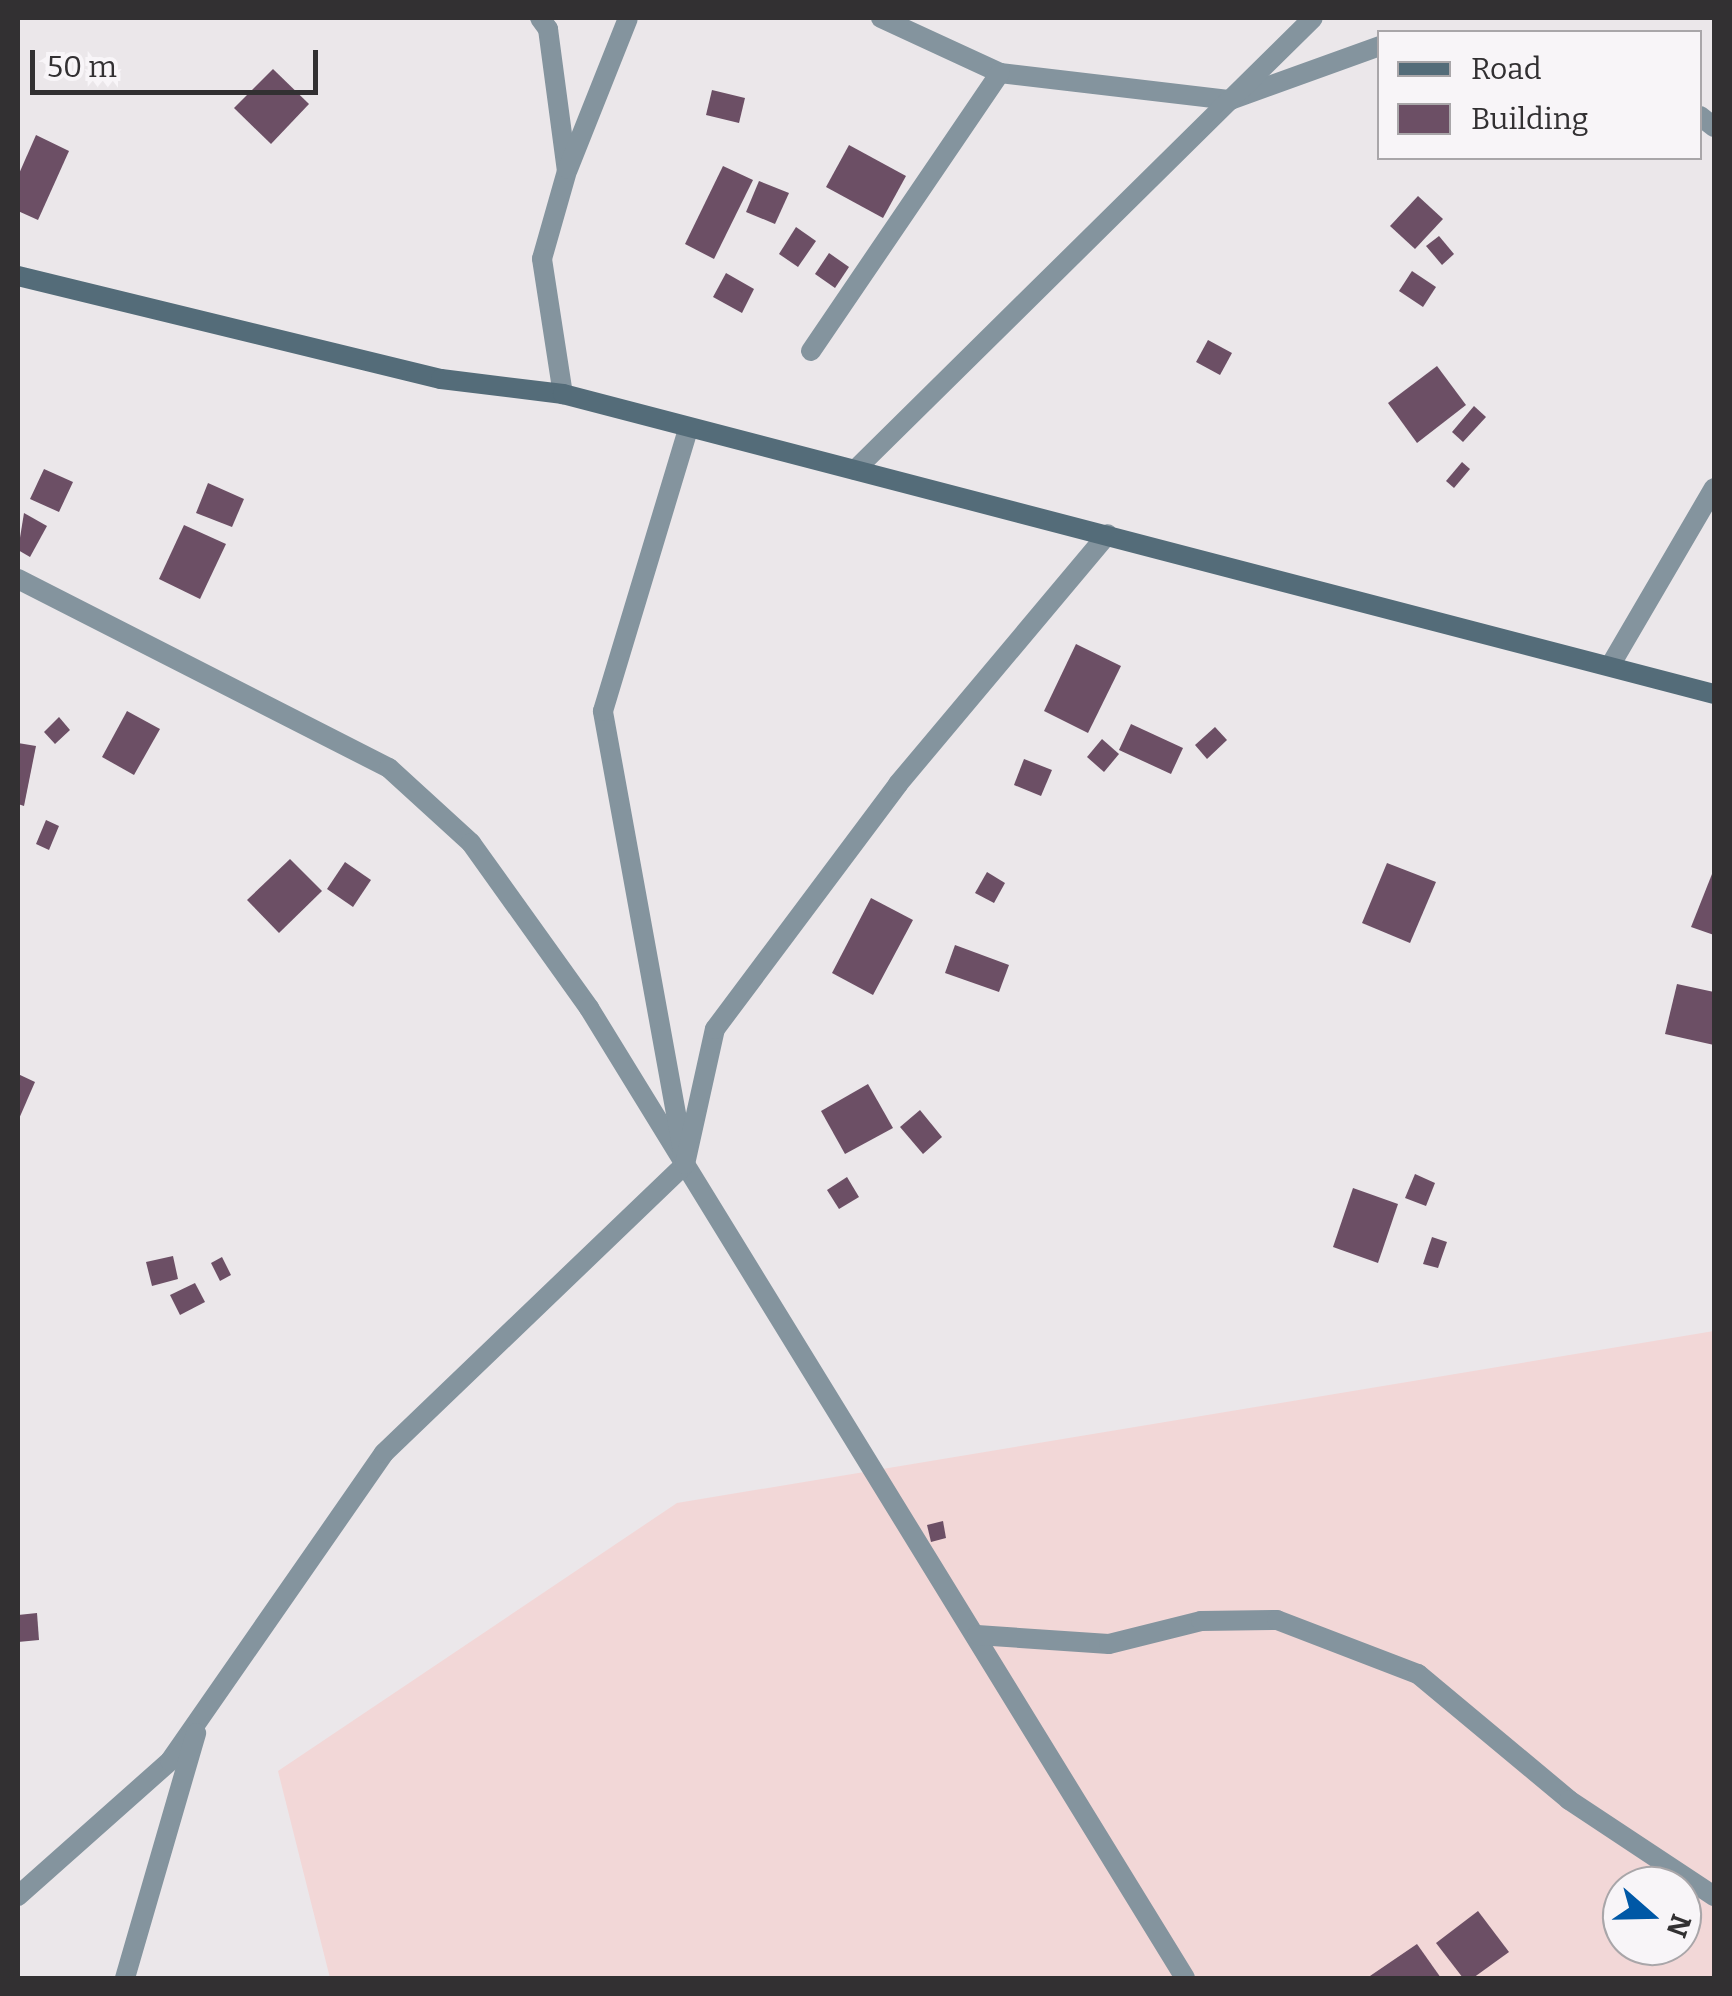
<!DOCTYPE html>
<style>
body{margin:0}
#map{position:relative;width:1732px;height:1996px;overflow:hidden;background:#ebe7ea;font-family:Bitter,serif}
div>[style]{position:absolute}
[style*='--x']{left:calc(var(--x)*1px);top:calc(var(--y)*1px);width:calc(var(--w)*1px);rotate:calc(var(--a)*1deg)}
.industrial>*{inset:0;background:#f2d7d7}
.building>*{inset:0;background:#6c4f65}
.minor>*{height:20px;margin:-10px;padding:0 10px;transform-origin:10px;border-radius:10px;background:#84949e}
.secondary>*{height:20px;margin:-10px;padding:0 10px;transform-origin:10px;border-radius:10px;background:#546c79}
span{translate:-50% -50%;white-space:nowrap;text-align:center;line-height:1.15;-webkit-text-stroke:10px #f8f5f8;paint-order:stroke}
.frame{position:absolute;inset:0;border:20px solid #323032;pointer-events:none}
.legend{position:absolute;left:1377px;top:30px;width:325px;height:130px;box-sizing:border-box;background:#f8f5f8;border:2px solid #a9a6a9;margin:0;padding:12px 18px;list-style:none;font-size:30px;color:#323032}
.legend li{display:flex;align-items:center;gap:20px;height:50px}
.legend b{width:50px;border:2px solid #a9a6a9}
.north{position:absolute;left:1602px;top:1866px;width:100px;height:100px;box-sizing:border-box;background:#f8f5f8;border:2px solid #a9a6a9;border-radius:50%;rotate:110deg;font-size:28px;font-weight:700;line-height:40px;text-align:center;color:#323032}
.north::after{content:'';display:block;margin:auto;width:35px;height:45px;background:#0058a6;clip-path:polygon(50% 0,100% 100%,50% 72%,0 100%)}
.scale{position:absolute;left:30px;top:50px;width:288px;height:45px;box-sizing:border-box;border:5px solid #323032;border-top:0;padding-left:12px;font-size:30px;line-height:35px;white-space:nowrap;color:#323032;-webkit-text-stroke:8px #f8f5f8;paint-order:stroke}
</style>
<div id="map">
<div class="industrial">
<div style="clip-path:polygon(evenodd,1714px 1331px,1714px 1978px,330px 1978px,278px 1771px,677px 1503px,1714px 1331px,1622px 1886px,1682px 1886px,1682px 1946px,1622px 1946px,1622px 1886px)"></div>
</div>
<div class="building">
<div style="clip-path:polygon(273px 69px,309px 104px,271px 144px,234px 108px)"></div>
<div style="clip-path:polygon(712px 90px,745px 98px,739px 123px,706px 115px)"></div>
<div style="clip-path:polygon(36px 135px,69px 151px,38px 220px,18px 211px,18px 176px)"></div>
<div style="clip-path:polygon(849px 145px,906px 176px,883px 218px,826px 187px)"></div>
<div style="clip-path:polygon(723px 166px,753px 180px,714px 259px,685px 244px)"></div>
<div style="clip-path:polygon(759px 181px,789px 193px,775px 224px,746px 212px)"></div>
<div style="clip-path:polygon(1418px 196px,1443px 219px,1415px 249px,1390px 226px)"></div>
<div style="clip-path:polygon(796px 227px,816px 241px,798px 267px,779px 254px)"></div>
<div style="clip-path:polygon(1439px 236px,1454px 254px,1442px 265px,1426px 246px)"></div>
<div style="clip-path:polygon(829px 253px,849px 267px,835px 288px,815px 274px)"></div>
<div style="clip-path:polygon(1412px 271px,1436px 287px,1423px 307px,1399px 291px)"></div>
<div style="clip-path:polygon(726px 273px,754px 289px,742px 313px,713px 297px)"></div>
<div style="clip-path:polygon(1208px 340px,1232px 353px,1220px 375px,1196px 362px)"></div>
<div style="clip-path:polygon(1437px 366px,1466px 405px,1417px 443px,1388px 403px)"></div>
<div style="clip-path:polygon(1474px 406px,1486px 417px,1463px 442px,1452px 432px)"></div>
<div style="clip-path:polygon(1462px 462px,1470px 469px,1454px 488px,1446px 481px)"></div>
<div style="clip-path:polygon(44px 469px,73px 482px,59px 512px,30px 499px)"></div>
<div style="clip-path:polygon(208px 483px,244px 499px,232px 527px,196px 513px)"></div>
<div style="clip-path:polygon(24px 513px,47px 526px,30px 557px,18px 550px)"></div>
<div style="clip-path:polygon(184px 525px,226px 544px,200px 599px,159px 579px)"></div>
<div style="clip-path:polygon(1076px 644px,1121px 666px,1088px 733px,1044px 711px)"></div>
<div style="clip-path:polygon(127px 711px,160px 729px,134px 775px,102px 757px)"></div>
<div style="clip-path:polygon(59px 717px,70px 730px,55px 744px,44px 732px)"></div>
<div style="clip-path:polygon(1131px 724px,1183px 748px,1171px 774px,1119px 750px)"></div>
<div style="clip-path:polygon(1215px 727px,1227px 740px,1207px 759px,1195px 745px)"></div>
<div style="clip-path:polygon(1102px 739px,1119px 754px,1104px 772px,1087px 757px)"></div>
<div style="clip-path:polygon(18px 743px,36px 746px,24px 806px,18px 804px)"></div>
<div style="clip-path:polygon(1024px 759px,1052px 770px,1041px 796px,1014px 785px)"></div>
<div style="clip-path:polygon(46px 820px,59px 826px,49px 850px,36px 844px)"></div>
<div style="clip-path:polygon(290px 859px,322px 891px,279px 933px,247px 900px)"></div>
<div style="clip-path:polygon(345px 862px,371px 880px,353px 907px,327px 889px)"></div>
<div style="clip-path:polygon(1387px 863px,1436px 882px,1410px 943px,1362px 923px)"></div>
<div style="clip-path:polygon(1714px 869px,1714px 935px,1691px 927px)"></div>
<div style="clip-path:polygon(987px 872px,1005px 883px,994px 903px,975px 893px)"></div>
<div style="clip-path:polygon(871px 898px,913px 920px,873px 995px,832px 973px)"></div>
<div style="clip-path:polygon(955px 945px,1009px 965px,999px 992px,945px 973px)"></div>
<div style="clip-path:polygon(1677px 984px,1714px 992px,1714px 1045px,1665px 1034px)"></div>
<div style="clip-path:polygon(18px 1074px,35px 1082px,18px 1121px)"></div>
<div style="clip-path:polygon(868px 1084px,893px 1128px,845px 1154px,821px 1111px)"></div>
<div style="clip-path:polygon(920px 1110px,942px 1137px,923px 1154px,900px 1127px)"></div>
<div style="clip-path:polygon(1415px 1174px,1435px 1183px,1426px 1206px,1405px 1198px)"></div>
<div style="clip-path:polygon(847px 1177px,859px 1197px,839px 1209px,827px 1190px)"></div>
<div style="clip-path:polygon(1353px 1188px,1398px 1204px,1378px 1263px,1333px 1247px)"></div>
<div style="clip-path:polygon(1432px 1237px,1447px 1242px,1438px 1268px,1423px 1264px)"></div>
<div style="clip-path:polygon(173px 1256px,178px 1279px,152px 1286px,146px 1262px)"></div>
<div style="clip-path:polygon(222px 1257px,231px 1275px,220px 1281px,211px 1263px)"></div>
<div style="clip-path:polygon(195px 1283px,205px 1302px,180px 1315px,170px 1295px)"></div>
<div style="clip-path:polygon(943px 1521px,946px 1538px,931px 1542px,927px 1525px)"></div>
<div style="clip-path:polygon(37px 1613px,39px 1640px,18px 1642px,18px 1615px)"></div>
<div style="clip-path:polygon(1478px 1911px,1509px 1952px,1473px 1978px,1463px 1978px,1436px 1943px)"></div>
<div style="clip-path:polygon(1417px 1944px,1441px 1978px,1367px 1978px)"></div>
</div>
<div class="minor">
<div style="--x:540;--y:18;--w:14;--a:54"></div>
<div style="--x:548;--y:29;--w:143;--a:82.4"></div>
<div style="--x:567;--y:171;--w:91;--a:105.9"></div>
<div style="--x:542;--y:259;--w:137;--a:81.2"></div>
<div style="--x:881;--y:18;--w:131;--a:24.8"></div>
<div style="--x:1000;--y:73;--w:232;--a:6.7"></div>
<div style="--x:1230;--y:100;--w:159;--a:-19.8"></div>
<div style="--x:1700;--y:116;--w:18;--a:38"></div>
<div style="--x:568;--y:169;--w:162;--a:-68.3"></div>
<div style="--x:811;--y:351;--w:336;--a:-55.8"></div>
<div style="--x:855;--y:470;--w:643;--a:-44.62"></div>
<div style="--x:18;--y:579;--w:416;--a:27"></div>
<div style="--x:389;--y:768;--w:111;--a:42.4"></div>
<div style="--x:471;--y:843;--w:203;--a:54.4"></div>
<div style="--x:589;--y:1008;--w:1138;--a:58.43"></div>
<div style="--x:1610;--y:666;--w:206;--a:-59.7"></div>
<div style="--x:683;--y:1152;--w:448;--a:-100.3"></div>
<div style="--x:603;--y:711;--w:295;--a:-73.2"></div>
<div style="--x:977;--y:1635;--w:132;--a:3.9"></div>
<div style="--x:1109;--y:1644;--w:95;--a:-14"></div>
<div style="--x:1201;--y:1621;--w:76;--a:-0.8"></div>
<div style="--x:1277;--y:1620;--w:151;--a:21"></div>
<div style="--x:1418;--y:1674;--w:197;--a:39.8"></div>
<div style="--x:1569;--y:1800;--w:174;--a:33.5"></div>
<div style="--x:18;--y:1896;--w:203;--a:-41.6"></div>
<div style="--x:170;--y:1761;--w:375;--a:-55.2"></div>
<div style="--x:384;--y:1453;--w:417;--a:-43.8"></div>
<div style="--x:685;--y:1164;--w:138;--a:-77.5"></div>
<div style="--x:715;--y:1029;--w:306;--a:-53.2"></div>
<div style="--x:898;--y:784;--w:326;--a:-50"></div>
<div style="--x:125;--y:1978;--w:255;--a:-73.8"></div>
</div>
<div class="secondary">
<div style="--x:18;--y:276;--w:435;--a:13.7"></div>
<div style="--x:441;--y:379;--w:123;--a:7"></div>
<div style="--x:563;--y:394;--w:1189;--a:14.61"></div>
</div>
<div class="frame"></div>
<ul class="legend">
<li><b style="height:12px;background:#546c79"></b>Road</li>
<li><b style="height:28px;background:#6c4f65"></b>Building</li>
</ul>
<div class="north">N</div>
<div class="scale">50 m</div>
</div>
